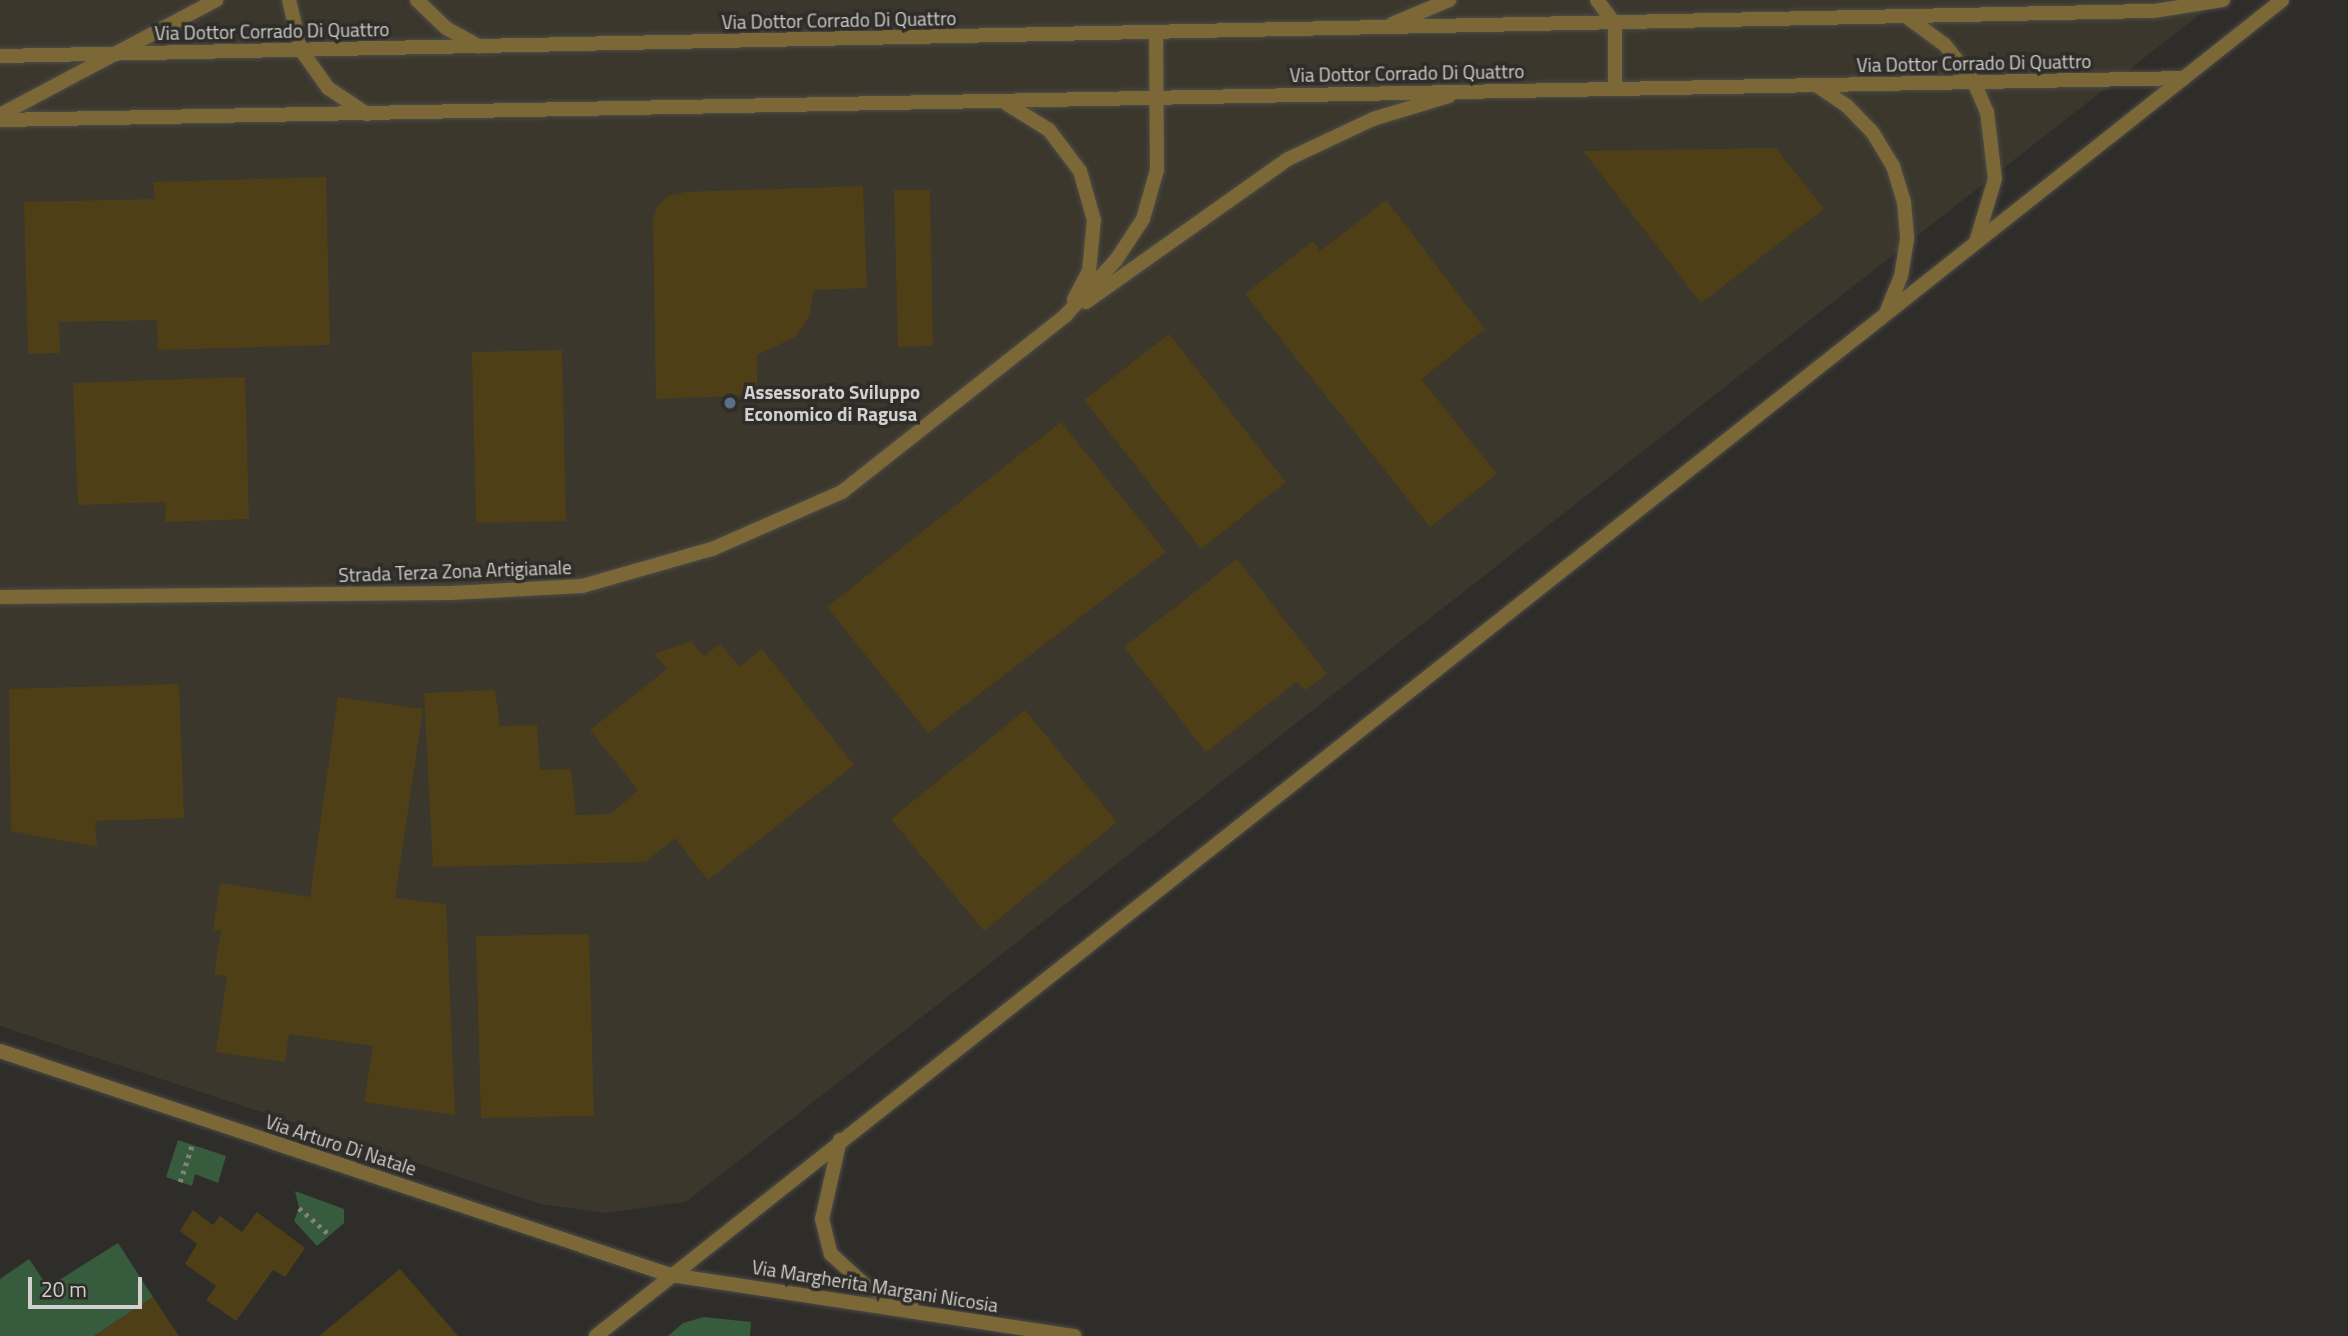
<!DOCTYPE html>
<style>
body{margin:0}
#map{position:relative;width:2348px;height:1336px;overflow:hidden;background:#2f2d29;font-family:"Titillium Web",sans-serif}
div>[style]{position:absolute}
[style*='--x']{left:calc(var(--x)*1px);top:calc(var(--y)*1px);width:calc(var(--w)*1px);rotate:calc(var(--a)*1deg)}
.built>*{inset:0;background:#3b372c}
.green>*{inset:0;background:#365b3d}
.building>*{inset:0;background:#4e3f17}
.path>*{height:4.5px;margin-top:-2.25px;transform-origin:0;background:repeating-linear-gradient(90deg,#82807d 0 3.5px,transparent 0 8.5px)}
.roads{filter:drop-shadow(0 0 2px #4c4b47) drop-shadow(0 0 2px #4c4b47)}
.minor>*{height:14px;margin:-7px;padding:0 7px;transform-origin:7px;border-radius:7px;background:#7c6837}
.tertiary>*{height:14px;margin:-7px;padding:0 7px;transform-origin:7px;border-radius:7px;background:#7c6837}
.dots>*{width:19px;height:19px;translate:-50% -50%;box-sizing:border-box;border:4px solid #2f2d29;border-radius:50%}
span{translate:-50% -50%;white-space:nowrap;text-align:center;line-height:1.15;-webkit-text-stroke:7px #2f2d29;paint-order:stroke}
.street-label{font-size:19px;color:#d2d1cf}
.poi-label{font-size:19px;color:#d2d1cf;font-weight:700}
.left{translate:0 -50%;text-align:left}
.scale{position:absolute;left:28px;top:1277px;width:114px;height:32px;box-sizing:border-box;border:4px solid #d2d1cf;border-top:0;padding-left:9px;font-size:21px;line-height:24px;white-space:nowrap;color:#d2d1cf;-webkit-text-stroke:5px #2f2d29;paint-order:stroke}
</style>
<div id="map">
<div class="built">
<div style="clip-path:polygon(0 0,2218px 0,686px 1202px,606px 1213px,541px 1204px,0 1026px)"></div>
</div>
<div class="green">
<div style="clip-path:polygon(178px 1140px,226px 1156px,218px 1183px,195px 1174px,192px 1186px,166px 1177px)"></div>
<div style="clip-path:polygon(295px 1191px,344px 1209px,344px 1223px,317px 1246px,294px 1221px,299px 1208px)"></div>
<div style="clip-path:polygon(118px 1243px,153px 1297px,94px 1336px,0 1336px,0 1279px,29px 1259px,48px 1287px)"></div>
<div style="clip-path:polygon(704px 1317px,751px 1322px,750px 1336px,668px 1336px,683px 1323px)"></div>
</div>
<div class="building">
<div style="clip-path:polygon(1776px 148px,1824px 209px,1701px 303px,1583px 151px)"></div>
<div style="clip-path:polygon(326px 177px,330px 345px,158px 350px,157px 320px,59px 322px,60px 353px,28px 354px,24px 202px,155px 199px,153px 182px)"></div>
<div style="clip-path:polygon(863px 186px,867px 288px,814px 290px,809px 317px,795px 337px,757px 355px,757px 395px,656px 399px,653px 219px,658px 206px,668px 196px,686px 192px)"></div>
<div style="clip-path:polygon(894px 190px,930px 190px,933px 346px,898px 347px)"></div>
<div style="clip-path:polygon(1386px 200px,1485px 329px,1421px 379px,1497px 474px,1430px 527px,1245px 294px,1313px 241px,1320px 251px)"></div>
<div style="clip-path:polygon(1169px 334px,1286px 482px,1201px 549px,1084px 400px)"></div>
<div style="clip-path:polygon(562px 350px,566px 521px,476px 523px,472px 352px)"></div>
<div style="clip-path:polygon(245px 377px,249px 519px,165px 522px,166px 502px,78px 505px,73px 383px)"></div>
<div style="clip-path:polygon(1061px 422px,1166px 552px,928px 733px,827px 607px)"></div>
<div style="clip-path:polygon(1237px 559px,1327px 674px,1306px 690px,1296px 682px,1206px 752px,1124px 647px)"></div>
<div style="clip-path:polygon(691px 641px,704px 656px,720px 644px,740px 667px,762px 649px,854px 765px,708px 880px,675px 838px,646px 862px,433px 867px,424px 693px,495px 690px,500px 726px,537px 725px,540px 770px,571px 769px,576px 815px,611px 814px,638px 790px,590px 730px,667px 669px,654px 654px)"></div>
<div style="clip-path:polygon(179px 684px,184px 818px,95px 821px,97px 847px,11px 831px,9px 689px)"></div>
<div style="clip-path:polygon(338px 697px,423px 709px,395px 898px,446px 904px,455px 1115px,364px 1102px,373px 1046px,289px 1034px,285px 1062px,216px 1052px,227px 976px,214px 974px,221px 930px,213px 931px,220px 883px,310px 897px)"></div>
<div style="clip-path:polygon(1025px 710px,1117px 822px,984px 931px,891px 819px)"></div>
<div style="clip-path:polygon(589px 934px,594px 1116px,481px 1118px,476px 936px)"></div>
<div style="clip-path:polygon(193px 1210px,213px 1225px,220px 1216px,242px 1232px,257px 1212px,305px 1248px,285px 1277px,273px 1270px,236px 1321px,206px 1300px,216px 1286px,185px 1264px,197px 1244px,180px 1231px)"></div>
<div style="clip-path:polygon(400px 1269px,458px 1336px,319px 1336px)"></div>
<div style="clip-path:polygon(153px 1297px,179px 1336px,94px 1336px)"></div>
</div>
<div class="path">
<div style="--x:180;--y:1182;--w:39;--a:-72"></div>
<div style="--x:299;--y:1208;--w:41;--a:41.1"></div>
</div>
<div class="roads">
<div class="minor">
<div style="--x:289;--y:0;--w:51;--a:76.5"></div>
<div style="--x:301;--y:50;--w:47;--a:54.6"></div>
<div style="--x:328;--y:88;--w:47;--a:33.7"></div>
<div style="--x:417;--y:0;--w:40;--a:44"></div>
<div style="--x:446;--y:28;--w:38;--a:29"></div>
<div style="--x:1597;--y:0;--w:30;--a:53"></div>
<div style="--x:1615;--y:24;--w:64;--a:90"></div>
<div style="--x:1907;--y:17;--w:47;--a:36.4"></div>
<div style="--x:1945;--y:45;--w:47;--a:51.9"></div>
<div style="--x:1974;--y:82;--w:33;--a:67"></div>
<div style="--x:1987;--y:112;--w:67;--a:83.2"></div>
<div style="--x:1995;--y:179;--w:66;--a:106.8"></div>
<div style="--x:1392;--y:24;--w:62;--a:-22.8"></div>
<div style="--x:0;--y:56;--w:2154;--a:-1.2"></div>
<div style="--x:2154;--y:11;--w:70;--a:-9.1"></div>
<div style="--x:1816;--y:85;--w:37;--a:34"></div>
<div style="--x:1847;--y:106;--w:37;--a:46"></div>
<div style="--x:1873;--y:133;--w:39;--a:59"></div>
<div style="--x:1893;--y:166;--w:38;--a:73"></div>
<div style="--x:1904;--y:202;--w:37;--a:85"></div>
<div style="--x:1907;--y:239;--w:37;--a:99"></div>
<div style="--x:1901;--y:276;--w:38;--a:112"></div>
<div style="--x:1007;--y:104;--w:49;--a:31.8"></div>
<div style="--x:1049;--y:130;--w:51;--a:52.9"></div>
<div style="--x:1080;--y:171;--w:51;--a:74.1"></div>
<div style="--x:1094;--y:220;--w:51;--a:95.6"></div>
<div style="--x:1089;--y:271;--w:32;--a:118"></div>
<div style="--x:0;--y:115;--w:245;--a:-28"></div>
<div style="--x:0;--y:120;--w:2184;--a:-1.1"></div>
<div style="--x:1086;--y:302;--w:247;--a:-35.3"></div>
<div style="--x:1288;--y:159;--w:94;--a:-25.2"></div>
<div style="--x:1373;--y:119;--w:79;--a:-16.8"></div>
<div style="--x:0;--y:597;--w:450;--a:-0.5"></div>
<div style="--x:450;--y:593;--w:132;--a:-3"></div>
<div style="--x:582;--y:586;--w:135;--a:-15.9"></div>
<div style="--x:712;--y:549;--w:142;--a:-23.7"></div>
<div style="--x:842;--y:492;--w:284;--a:-38.3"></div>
<div style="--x:1065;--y:316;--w:76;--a:-47.7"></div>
<div style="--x:1116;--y:260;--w:49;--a:-56.6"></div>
<div style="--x:1143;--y:219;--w:51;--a:-74.1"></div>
<div style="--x:1157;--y:170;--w:138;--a:-90.4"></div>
<div style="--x:0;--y:1051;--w:706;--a:18.49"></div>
<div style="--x:670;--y:1275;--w:409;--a:8.6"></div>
<div style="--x:840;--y:1140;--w:81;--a:102.8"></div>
<div style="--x:822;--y:1219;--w:36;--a:76"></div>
<div style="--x:831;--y:1254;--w:49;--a:42.5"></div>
<div style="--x:867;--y:1287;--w:48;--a:23.4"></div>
</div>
<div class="tertiary">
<div style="--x:596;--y:1336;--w:2151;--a:-38.39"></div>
</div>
</div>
<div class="dots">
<div style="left:730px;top:403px;background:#5c6f8a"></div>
</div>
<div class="street-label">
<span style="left:839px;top:20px;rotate:-1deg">Via Dottor Corrado Di Quattro</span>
<span style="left:272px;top:31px;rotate:-1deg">Via Dottor Corrado Di Quattro</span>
<span style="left:1974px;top:63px;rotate:-1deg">Via Dottor Corrado Di Quattro</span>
<span style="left:1407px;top:73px;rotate:-1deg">Via Dottor Corrado Di Quattro</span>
<span style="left:455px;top:571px;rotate:-2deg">Strada Terza Zona Artigianale</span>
<span style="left:341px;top:1145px;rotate:18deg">Via Arturo Di Natale</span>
<span style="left:875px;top:1286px;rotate:9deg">Via Margherita Margani Nicosia</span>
</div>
<div class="poi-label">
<span class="left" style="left:744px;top:403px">Assessorato Sviluppo<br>Economico di Ragusa</span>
</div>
<div class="scale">20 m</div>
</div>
